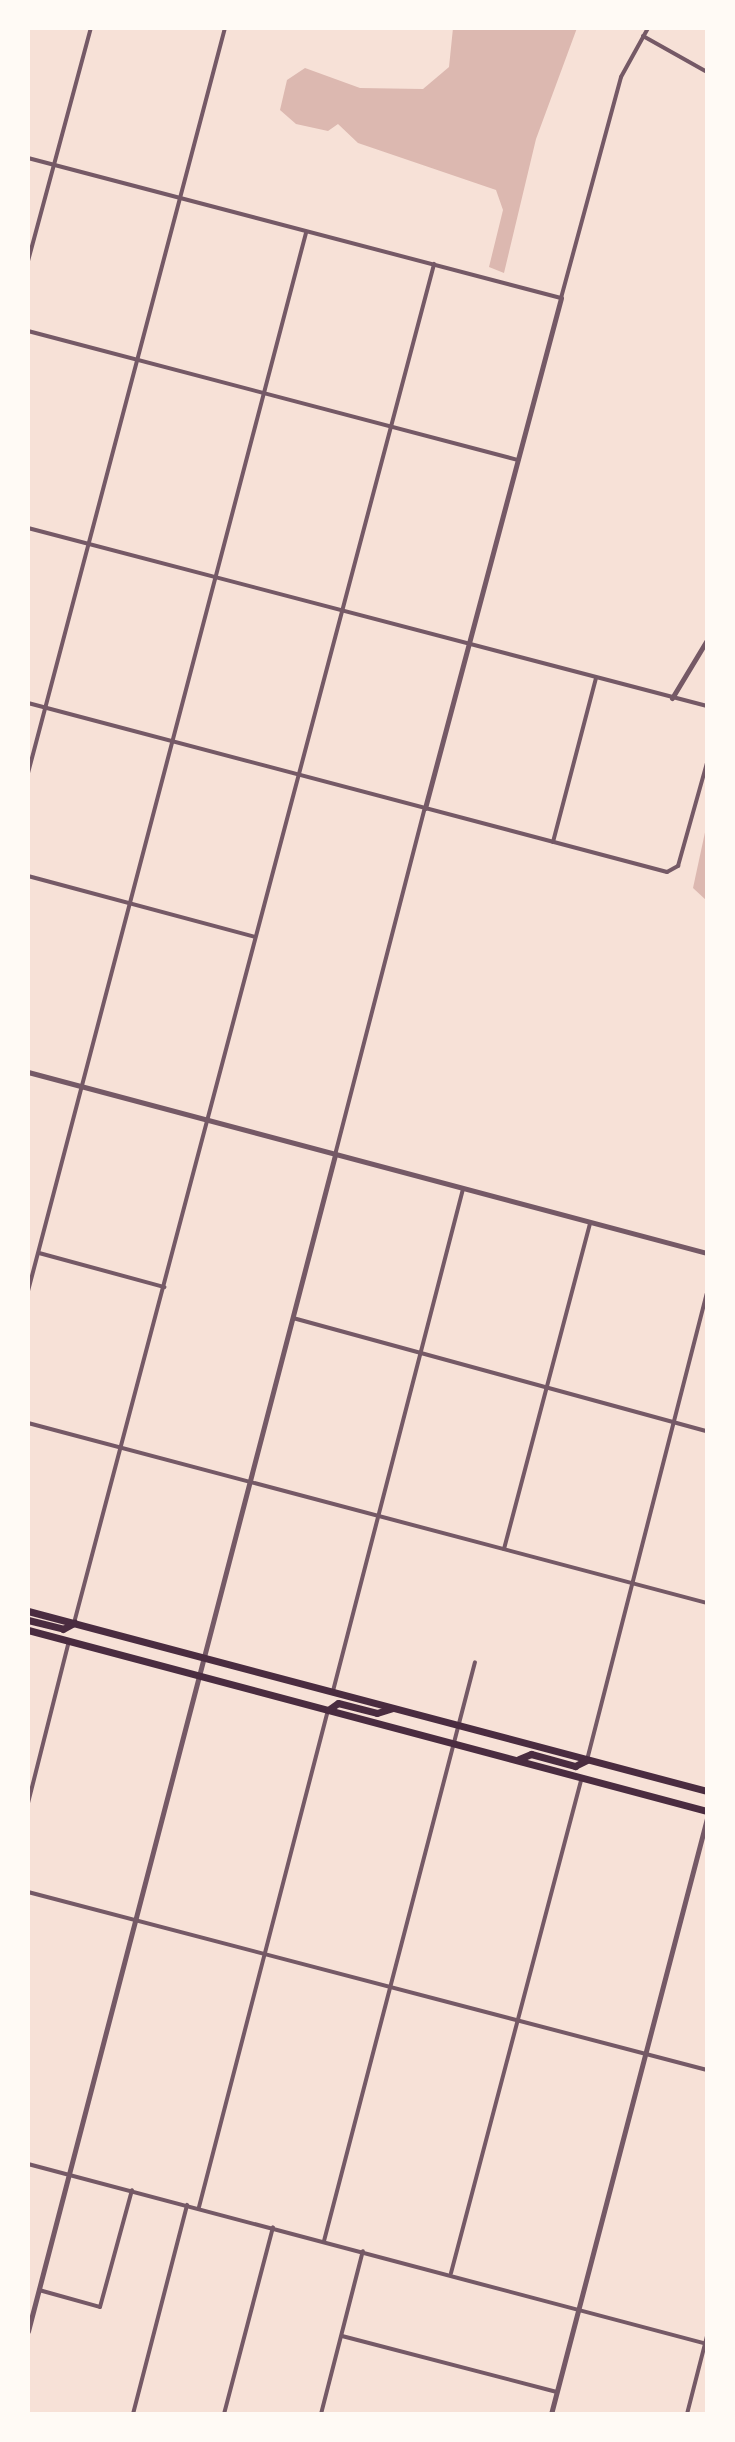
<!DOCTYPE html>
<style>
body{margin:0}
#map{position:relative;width:735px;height:2442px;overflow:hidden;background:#f7e1d7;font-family:"Space Grotesk",sans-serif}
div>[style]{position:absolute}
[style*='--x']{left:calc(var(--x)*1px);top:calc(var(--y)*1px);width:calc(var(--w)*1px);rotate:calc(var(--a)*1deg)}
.water>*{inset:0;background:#dcb8b0}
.minor>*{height:4px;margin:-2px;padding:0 2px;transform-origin:2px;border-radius:2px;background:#755966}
.tertiary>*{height:5px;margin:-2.5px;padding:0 2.5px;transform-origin:2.5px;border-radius:2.5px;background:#755966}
.primary>*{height:7px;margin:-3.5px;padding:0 3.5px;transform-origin:3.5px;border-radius:3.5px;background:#4a2c40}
span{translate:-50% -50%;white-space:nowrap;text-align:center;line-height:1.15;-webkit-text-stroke:8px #fffaf5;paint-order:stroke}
.frame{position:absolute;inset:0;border:30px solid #fffaf5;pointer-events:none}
</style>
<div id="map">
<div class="water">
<div style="clip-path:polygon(453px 28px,577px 28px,536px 139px,504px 273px,489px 267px,503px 210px,496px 190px,358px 143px,338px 124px,328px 131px,296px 124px,280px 110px,287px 80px,305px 68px,360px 88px,423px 89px,449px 67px)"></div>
<div style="clip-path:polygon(707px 823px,707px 901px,693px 888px)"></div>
</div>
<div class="minor">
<div style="--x:643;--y:36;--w:73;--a:29.4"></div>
<div style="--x:28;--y:158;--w:551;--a:14.72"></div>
<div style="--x:561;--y:298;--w:229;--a:-74.8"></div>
<div style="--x:621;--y:77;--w:56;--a:-61.1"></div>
<div style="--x:28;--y:261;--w:241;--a:-74.9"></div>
<div style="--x:28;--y:331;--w:507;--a:14.75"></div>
<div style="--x:28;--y:528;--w:702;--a:14.69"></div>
<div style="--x:28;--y:703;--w:661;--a:14.81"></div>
<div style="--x:667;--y:872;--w:13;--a:-29"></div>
<div style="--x:678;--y:866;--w:107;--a:-74.3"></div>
<div style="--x:28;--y:773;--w:771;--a:-75.19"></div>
<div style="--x:553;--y:842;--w:170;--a:-75.3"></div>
<div style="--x:28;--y:876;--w:235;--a:15"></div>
<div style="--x:335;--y:1155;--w:358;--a:-75.5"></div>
<div style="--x:39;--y:1253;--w:130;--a:15.2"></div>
<div style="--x:28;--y:1291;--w:1094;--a:-75.28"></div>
<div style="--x:293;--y:1318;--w:429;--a:15.3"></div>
<div style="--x:28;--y:1423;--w:702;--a:14.85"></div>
<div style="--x:504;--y:1549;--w:337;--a:-75.2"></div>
<div style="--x:74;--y:1623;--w:1406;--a:-75.16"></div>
<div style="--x:333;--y:1691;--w:519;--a:-75.48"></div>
<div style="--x:587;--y:1760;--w:481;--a:-75.6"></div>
<div style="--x:28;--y:1803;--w:167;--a:-75.8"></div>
<div style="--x:28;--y:1892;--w:702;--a:14.69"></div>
<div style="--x:28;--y:2164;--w:702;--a:14.85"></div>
<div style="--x:199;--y:2207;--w:513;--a:-75.45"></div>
<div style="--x:324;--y:2241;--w:598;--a:-75.38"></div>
<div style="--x:451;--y:2273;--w:513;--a:-75.21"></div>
<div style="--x:39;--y:2290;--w:63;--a:15.6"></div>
<div style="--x:100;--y:2307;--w:121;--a:-74.7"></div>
<div style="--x:342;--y:2336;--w:222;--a:14.6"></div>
<div style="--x:133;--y:2414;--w:216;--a:-75.5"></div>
<div style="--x:224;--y:2414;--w:193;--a:-75.3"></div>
<div style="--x:321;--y:2414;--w:168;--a:-75.6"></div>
<div style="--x:687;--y:2414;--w:81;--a:-75.6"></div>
</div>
<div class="tertiary">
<div style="--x:672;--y:698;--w:68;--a:-58.9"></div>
<div style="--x:425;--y:808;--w:528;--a:-75.07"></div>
<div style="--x:28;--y:1072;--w:703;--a:14.93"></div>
<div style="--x:28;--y:2331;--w:1215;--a:-75.37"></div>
<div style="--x:551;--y:2414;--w:616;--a:-75.33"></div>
</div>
<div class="primary">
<div style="--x:28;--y:1611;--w:702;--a:14.85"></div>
<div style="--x:28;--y:1620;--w:36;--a:14"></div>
<div style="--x:63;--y:1629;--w:13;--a:-29"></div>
<div style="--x:28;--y:1630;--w:703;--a:14.93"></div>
<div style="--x:328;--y:1710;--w:12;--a:-35"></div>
<div style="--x:338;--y:1703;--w:40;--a:14.4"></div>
<div style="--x:377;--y:1713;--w:16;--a:-18"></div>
<div style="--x:519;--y:1759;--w:13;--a:-23"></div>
<div style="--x:531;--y:1754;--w:46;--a:15.3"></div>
<div style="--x:575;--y:1766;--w:13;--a:-27"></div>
</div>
<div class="frame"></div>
</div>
